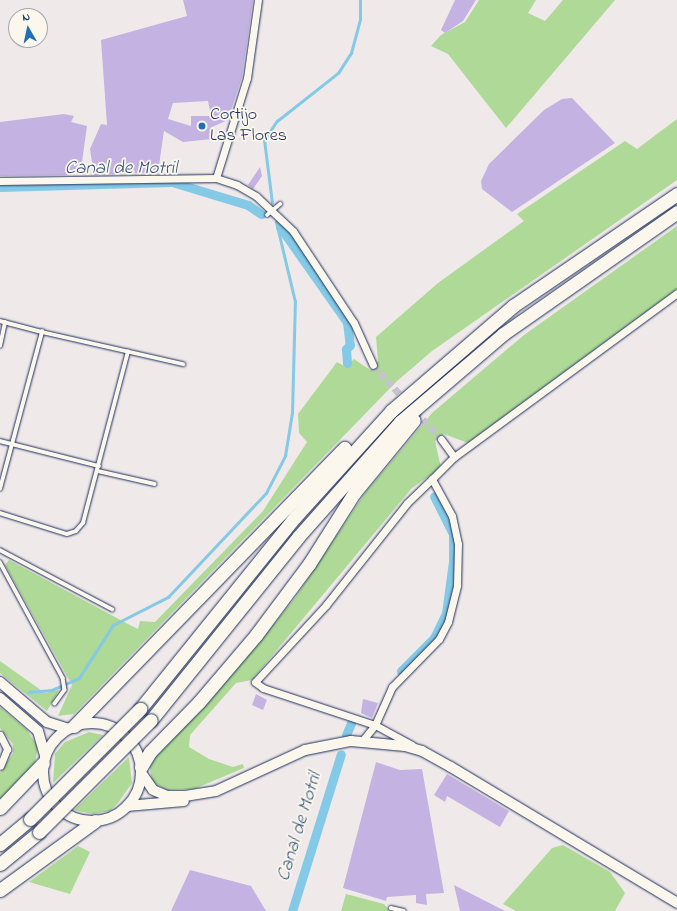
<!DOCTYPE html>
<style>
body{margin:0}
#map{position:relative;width:677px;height:911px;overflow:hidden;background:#f0e9ea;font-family:"Indie Flower",sans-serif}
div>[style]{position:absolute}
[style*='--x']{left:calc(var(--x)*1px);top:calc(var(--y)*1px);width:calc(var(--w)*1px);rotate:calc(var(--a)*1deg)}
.green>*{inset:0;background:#aed996}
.stream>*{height:2.5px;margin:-1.25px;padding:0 1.25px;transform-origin:1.25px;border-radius:1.25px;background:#84c9e5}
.canal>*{height:9px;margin:-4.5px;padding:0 4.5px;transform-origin:4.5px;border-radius:4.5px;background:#84c9e5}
.building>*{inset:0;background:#c4b2e2}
.street-tunnel>*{height:7px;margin-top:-3.5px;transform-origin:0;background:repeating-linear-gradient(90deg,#c5c4ce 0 7px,transparent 0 10.5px)}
.roads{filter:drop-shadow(0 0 1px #1b2f5e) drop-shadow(0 0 1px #1b2f5e)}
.lane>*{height:3.5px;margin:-1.75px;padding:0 1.75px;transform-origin:1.75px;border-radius:1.75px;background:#fbf7ec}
.street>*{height:7px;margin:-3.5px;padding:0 3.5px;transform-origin:3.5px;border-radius:3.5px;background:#fbf7ec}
.secondary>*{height:10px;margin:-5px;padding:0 5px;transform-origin:5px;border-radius:5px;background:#fbf7ec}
.secondary>.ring{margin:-5px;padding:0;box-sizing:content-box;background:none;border:10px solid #fbf7ec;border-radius:50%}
.highway>*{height:13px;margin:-6.5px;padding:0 6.5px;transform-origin:6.5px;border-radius:6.5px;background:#fbf7ec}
.bridges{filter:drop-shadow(0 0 1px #1b2f5e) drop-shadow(0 0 1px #1b2f5e)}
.highway-bridge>*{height:13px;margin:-6.5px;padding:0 6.5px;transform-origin:6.5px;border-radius:6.5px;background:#fbf7ec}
.dots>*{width:11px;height:11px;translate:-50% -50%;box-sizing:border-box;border:2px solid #fbf7ec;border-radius:50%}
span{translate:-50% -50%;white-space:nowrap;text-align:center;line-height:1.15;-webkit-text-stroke:3.5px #fbf7ec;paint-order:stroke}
.poi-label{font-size:18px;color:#1b2f5e}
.left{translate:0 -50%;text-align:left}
.water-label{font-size:19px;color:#355680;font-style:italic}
.north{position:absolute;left:8px;top:8px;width:40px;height:40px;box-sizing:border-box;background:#fbf7ec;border:1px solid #a1a7b3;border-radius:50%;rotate:351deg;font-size:11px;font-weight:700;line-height:16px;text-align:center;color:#1b2f5e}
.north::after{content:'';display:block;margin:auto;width:14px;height:18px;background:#1f6fb2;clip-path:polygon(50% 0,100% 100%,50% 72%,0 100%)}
</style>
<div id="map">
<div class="green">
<div style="clip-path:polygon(479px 0,536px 0,528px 13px,545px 21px,563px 0,615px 0,506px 128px,448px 54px,431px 46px,441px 35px,465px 22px)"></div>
<div style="clip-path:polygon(677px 119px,677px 180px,432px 351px,396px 382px,74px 714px,58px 716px,72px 685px,5px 565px,9px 560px,128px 624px,138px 629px,140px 621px,155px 622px,263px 511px,307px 442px,299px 433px,298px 414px,337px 362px,346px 367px,354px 359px,370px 370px,378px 361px,376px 337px,438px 283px,524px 221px,517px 214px,625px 141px,637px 149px)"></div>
<div style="clip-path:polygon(677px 226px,677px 289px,468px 443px,444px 434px,435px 441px,441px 468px,412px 488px,252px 680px,236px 683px,190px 735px,189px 747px,209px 759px,233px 767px,243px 764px,244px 768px,194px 789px,167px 790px,152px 782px,149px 761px,254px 649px,295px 598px,365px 493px,432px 413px,524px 335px)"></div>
<div style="clip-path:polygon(0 661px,45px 693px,59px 690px,47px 711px,0 673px)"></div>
<div style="clip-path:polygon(0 707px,27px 730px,38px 747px,35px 762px,0 799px,0 773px,13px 753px,13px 744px,0 728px)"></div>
<div style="clip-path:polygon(89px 732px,103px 735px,53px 783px,55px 754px,65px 742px)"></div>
<div style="clip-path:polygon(129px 757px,132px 783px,118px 803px,110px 811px,93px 814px,74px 810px)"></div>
<div style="clip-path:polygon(563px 845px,610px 872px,625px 893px,615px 911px,516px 911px,503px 904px,552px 848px)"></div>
<div style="clip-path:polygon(78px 846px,90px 852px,70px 894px,29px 882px)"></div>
<div style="clip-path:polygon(346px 894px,384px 904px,390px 911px,341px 911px)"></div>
</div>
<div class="stream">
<div style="--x:272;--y:203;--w:64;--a:-97.2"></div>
<div style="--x:264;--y:140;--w:23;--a:-56"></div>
<div style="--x:277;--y:121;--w:78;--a:-38.2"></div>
<div style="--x:338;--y:73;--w:24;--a:-57"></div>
<div style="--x:351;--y:53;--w:35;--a:-75"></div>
<div style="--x:360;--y:19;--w:19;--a:-90"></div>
<div style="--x:29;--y:692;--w:23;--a:-5"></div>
<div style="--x:52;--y:690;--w:30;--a:-24"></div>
<div style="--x:79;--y:678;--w:63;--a:-57.3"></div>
<div style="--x:113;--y:625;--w:62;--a:-27"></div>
<div style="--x:168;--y:597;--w:143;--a:-46.7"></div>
<div style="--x:266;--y:493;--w:42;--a:-62.8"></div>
<div style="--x:285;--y:456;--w:44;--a:-80.8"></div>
<div style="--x:292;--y:413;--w:111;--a:-88.5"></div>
<div style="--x:295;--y:302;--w:82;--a:-103.4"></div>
</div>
<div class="canal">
<div style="--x:0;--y:187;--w:172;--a:-1.7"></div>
<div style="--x:172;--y:182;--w:79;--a:16.8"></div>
<div style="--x:248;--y:205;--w:16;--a:35"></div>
<div style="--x:280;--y:227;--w:116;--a:54.8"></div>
<div style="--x:347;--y:322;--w:23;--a:83"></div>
<div style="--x:350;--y:345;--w:6;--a:135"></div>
<div style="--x:346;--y:349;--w:14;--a:86"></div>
<div style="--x:401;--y:671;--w:47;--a:-45"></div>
<div style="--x:434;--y:638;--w:28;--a:-64"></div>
<div style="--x:446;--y:613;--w:51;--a:-82.2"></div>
<div style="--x:453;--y:562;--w:28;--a:-90"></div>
<div style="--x:453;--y:534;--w:42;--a:-116.6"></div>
<div style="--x:346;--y:735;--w:13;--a:-67"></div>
<div style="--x:292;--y:911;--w:164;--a:-72.7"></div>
</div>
<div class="building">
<div style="clip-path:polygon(evenodd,183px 0,253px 0,242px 77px,228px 120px,212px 127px,212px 139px,183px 142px,164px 131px,158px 172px,94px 175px,90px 149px,101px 124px,107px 125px,101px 40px,187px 16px,183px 0,208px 101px,211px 116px,191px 116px,191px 126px,168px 119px,173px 103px,208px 101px)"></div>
<div style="clip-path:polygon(455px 0,476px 0,463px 21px,445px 33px,441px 30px)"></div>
<div style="clip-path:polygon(572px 98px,615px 143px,512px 212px,482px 189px,481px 181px,489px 164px,544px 110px,562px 99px)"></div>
<div style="clip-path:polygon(64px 114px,74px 116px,71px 122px,87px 126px,82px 162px,71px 175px,0 176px,0 122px)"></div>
<div style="clip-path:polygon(260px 167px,262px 176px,253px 189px,248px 185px)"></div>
<div style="clip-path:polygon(256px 694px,267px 700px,263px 710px,252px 705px)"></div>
<div style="clip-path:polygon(363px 699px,378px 703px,372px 718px,361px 713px)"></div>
<div style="clip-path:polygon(376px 762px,400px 770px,422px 769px,444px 893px,426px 894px,427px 905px,416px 903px,416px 895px,387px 897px,386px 901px,343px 888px)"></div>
<div style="clip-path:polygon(447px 774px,509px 811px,500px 827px,447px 796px,445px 802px,434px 795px)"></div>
<div style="clip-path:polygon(190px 870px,251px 886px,266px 911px,171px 911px)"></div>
<div style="clip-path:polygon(454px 885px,505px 911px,460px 911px)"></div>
</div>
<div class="street-tunnel">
<div style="--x:373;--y:365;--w:100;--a:47.4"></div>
</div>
<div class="roads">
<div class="lane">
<div style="--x:267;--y:215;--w:17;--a:-40"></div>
<div style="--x:0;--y:321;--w:43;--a:14.7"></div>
<div style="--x:0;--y:346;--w:24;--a:-78"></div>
<div style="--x:0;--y:441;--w:102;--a:14.2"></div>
<div style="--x:98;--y:471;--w:58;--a:12.8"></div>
<div style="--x:0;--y:489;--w:163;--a:-75"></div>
<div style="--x:42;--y:332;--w:145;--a:12.8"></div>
<div style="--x:0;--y:513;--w:70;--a:17.4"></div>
<div style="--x:67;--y:534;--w:9;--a:-18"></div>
<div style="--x:76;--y:531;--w:11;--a:-49"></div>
<div style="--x:83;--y:523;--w:177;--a:-75.3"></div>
<div style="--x:0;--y:550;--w:127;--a:27.8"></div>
<div style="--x:0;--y:562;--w:132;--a:61.5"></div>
<div style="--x:63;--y:678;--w:12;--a:81"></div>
<div style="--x:65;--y:690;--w:17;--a:126"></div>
<div style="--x:391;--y:908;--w:13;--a:13"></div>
</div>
<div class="street">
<div style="--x:216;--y:178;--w:105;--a:-72.8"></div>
<div style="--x:247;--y:78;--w:79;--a:-82"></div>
<div style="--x:0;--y:181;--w:216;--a:-0.8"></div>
<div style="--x:216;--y:178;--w:22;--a:18"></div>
<div style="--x:237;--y:185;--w:22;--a:30"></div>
<div style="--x:256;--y:196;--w:51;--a:43.4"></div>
<div style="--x:293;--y:231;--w:110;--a:56.5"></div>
<div style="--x:354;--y:323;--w:46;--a:65.7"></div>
<div style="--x:441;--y:439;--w:22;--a:54"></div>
<div style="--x:0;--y:735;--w:16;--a:63"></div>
<div style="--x:7;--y:749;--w:18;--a:112"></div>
<div style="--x:362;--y:741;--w:21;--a:-51"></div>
<div style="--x:375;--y:725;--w:42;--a:-65.9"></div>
<div style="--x:392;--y:687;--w:67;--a:-45.6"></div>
<div style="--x:439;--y:639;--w:19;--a:-62"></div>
<div style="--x:448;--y:622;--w:38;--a:-76"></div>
<div style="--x:457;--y:585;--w:41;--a:-88.6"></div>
<div style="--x:458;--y:544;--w:29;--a:-102"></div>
<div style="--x:452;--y:516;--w:42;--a:-118.4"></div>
<div style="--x:432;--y:479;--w:31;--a:-45"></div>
<div style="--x:454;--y:457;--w:277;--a:-36.3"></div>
<div style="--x:412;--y:745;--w:42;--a:-151.6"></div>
<div style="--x:375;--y:725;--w:118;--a:-161.7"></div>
<div style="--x:263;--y:688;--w:10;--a:-143"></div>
<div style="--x:255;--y:682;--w:105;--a:-47.3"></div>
<div style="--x:326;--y:605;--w:130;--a:-51.5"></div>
<div style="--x:407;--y:503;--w:35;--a:-44"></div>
</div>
<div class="secondary">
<div style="--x:0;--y:682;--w:62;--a:40.4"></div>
<div style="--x:47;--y:722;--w:22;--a:18"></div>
<div style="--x:0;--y:698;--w:50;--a:41"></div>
<div style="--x:38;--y:731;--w:25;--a:74"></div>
<div class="ring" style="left:43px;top:723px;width:88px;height:88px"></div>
<div style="--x:142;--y:774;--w:19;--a:55"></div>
<div style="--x:153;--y:790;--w:15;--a:23"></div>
<div style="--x:167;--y:796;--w:18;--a:0"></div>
<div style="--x:185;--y:796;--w:31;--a:-9"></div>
<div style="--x:216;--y:791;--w:98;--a:-24.7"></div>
<div style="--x:305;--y:750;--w:47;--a:-11.1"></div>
<div style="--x:351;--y:741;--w:54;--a:5.3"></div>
<div style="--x:405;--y:746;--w:18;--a:16"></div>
<div style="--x:422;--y:751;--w:33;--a:29"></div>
<div style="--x:451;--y:767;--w:264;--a:31"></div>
<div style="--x:127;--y:806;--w:57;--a:-5"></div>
</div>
<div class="highway">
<div style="--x:140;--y:709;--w:247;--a:-51.1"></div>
<div style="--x:295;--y:517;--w:143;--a:-47.8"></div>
<div style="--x:391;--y:411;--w:161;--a:-40.7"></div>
<div style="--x:513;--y:306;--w:199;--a:-34.3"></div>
<div style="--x:151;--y:720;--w:235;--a:-51.2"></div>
<div style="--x:298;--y:537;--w:154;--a:-48.4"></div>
<div style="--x:400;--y:422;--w:135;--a:-40.5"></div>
<div style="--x:503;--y:334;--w:213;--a:-35"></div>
<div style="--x:74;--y:726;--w:388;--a:-45.8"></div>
<div style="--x:141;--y:767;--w:17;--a:-59"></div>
<div style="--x:150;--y:752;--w:70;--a:-45.6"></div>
<div style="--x:199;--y:702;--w:88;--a:-49.6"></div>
<div style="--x:256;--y:635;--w:89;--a:-53.3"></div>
<div style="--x:309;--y:564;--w:84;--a:-57.6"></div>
<div style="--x:354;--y:493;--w:94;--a:-50.6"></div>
<div style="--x:0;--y:808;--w:62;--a:-46.3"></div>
<div style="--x:0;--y:844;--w:39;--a:-40"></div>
<div style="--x:0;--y:864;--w:50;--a:-39.4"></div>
<div style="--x:0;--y:890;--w:117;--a:-36"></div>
</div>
</div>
<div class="bridges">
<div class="highway-bridge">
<div style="--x:30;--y:819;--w:156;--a:-45"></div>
<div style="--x:39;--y:832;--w:158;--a:-45"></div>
</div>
</div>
<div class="dots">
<div style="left:202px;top:126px;background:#1f6fb2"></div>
</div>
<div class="poi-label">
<span class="left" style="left:210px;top:126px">Cortijo<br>Las Flores</span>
</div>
<div class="water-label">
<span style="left:121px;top:169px">Canal de Motril</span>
<span style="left:300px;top:827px;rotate:-73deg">Canal de Motril</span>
</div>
<div class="north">N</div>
</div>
